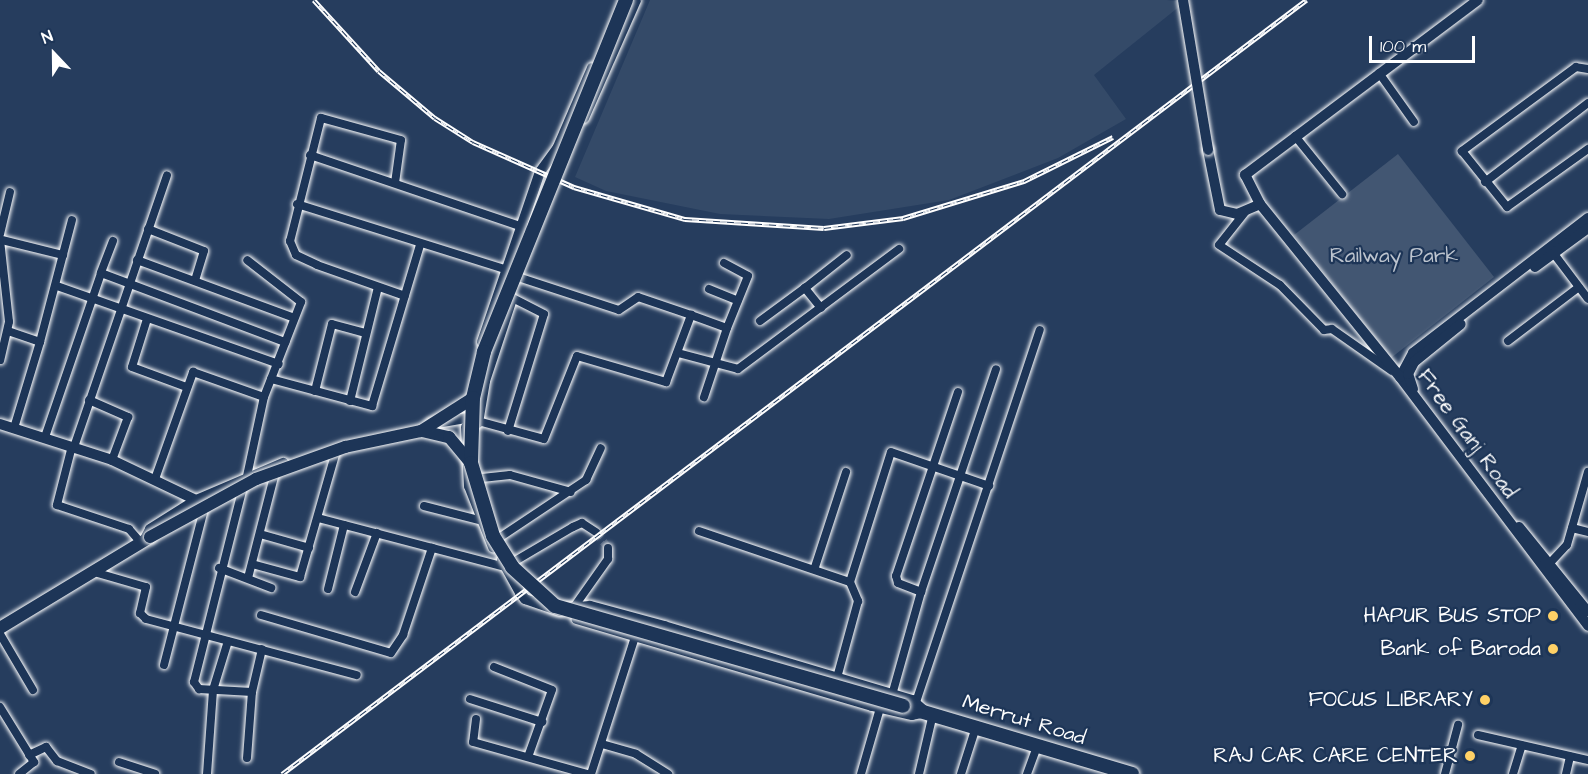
<!DOCTYPE html>
<style>
body{margin:0}
#map{position:relative;width:1588px;height:774px;overflow:hidden;background:#263d5e;font-family:"Architects Daughter",sans-serif}
div>[style]{position:absolute}
[style*='--x']{left:calc(var(--x)*1px);top:calc(var(--y)*1px);width:calc(var(--w)*1px);rotate:calc(var(--a)*1deg)}
.built>*{inset:0;background:#344a68}
.green>*{inset:0;background:#425672}
.minor-tunnel>*{height:8px;margin-top:-4px;transform-origin:0;background:repeating-linear-gradient(90deg,#475a76 0 8px,transparent 0 12px)}
.roads{filter:drop-shadow(0 0 2px #fff) drop-shadow(0 0 2px #fff)}
.minor>*{height:8px;margin:-4px;padding:0 4px;transform-origin:4px;border-radius:4px;background:#1d3557}
.tertiary>*{height:10px;margin:-5px;padding:0 5px;transform-origin:5px;border-radius:5px;background:#1d3557}
.secondary>*{height:12px;margin:-6px;padding:0 6px;transform-origin:6px;border-radius:6px;background:#1d3557}
.primary>*{height:14px;margin:-7px;padding:0 7px;transform-origin:7px;border-radius:7px;background:#1d3557}
.rail>*{height:4.5px;margin-top:-2.25px;transform-origin:0;background:repeating-linear-gradient(90deg,#1d3557 0 7px,#fff 0 14px);box-sizing:border-box;border-block:2px solid #fff}
.bridges{filter:drop-shadow(0 0 2px #fff) drop-shadow(0 0 2px #fff)}
.tertiary-bridge>*{height:10px;margin:-5px;padding:0 5px;transform-origin:5px;border-radius:5px;background:#1d3557}
.secondary-bridge>*{height:12px;margin:-6px;padding:0 6px;transform-origin:6px;border-radius:6px;background:#1d3557}
.primary-bridge>*{height:14px;margin:-7px;padding:0 7px;transform-origin:7px;border-radius:7px;background:#1d3557}
.dots>*{width:16px;height:16px;translate:-50% -50%;box-sizing:border-box;border:3px solid #1d3557;border-radius:50%}
span{translate:-50% -50%;white-space:nowrap;text-align:center;line-height:1.15;-webkit-text-stroke:4.5px #1d3557;paint-order:stroke}
.park-label{font-size:21px;color:#bdc4ce}
.street-label{font-size:21px;color:#fff}
.poi-label{font-size:21px;color:#fff}
.right{translate:-100% -50%;text-align:right}
.north{position:absolute;left:24px;top:24px;width:60px;height:60px;-webkit-text-stroke:4px #1d3557;paint-order:stroke;rotate:338deg;font-size:16px;font-weight:700;line-height:24px;text-align:center;color:#fff}
.north::after{content:'';display:block;margin:auto;width:21px;height:27px;background:#fff;clip-path:polygon(50% 0,100% 100%,50% 72%,0 100%)}
.scale{position:absolute;left:1369px;top:36px;width:106px;height:27px;box-sizing:border-box;border:3px solid #fff;border-top:0;padding-left:8px;font-size:18px;line-height:21px;white-space:nowrap;color:#fff;-webkit-text-stroke:4px #1d3557;paint-order:stroke}
</style>
<div id="map">
<div class="built">
<div style="clip-path:polygon(650px 0,1167px 0,1185px 2px,1094px 75px,1126px 119px,1058px 158px,949px 200px,829px 219px,720px 214px,606px 191px,575px 177px)"></div>
</div>
<div class="green">
<div style="clip-path:polygon(1398px 154px,1494px 277px,1391px 358px,1294px 235px)"></div>
</div>
<div class="minor-tunnel">
<div style="--x:596;--y:532;--w:20;--a:53"></div>
</div>
<div class="roads">
<div class="minor">
<div style="--x:1588;--y:69;--w:12;--a:-171"></div>
<div style="--x:1576;--y:67;--w:142;--a:143.6"></div>
<div style="--x:1462;--y:151;--w:72;--a:51.2"></div>
<div style="--x:1507;--y:207;--w:100;--a:-35.6"></div>
<div style="--x:1379;--y:73;--w:60;--a:54.5"></div>
<div style="--x:1295;--y:136;--w:75;--a:51"></div>
<div style="--x:310;--y:155;--w:225;--a:18.7"></div>
<div style="--x:1485;--y:182;--w:130;--a:-37.5"></div>
<div style="--x:395;--y:183;--w:43;--a:-82.1"></div>
<div style="--x:401;--y:140;--w:83;--a:-164.6"></div>
<div style="--x:321;--y:118;--w:127;--a:104.1"></div>
<div style="--x:290;--y:241;--w:15;--a:67"></div>
<div style="--x:296;--y:255;--w:23;--a:25"></div>
<div style="--x:317;--y:265;--w:93;--a:19.4"></div>
<div style="--x:297;--y:204;--w:220;--a:17.4"></div>
<div style="--x:1246;--y:211;--w:43;--a:128.5"></div>
<div style="--x:1219;--y:245;--w:73;--a:33.3"></div>
<div style="--x:1280;--y:285;--w:63;--a:45.6"></div>
<div style="--x:1324;--y:330;--w:8;--a:-7"></div>
<div style="--x:1332;--y:329;--w:73;--a:35"></div>
<div style="--x:148;--y:229;--w:60;--a:21.4"></div>
<div style="--x:204;--y:251;--w:31;--a:107"></div>
<div style="--x:0;--y:234;--w:43;--a:-76.6"></div>
<div style="--x:0;--y:240;--w:82;--a:83.7"></div>
<div style="--x:9;--y:322;--w:39;--a:103"></div>
<div style="--x:2;--y:240;--w:63;--a:13.8"></div>
<div style="--x:113;--y:241;--w:34;--a:111"></div>
<div style="--x:101;--y:273;--w:197;--a:20.6"></div>
<div style="--x:1551;--y:250;--w:61;--a:52.9"></div>
<div style="--x:137;--y:260;--w:165;--a:20.2"></div>
<div style="--x:724;--y:263;--w:27;--a:28"></div>
<div style="--x:748;--y:276;--w:56;--a:112"></div>
<div style="--x:521;--y:278;--w:103;--a:18.1"></div>
<div style="--x:619;--y:310;--w:23;--a:-34"></div>
<div style="--x:638;--y:297;--w:56;--a:18.8"></div>
<div style="--x:57;--y:286;--w:235;--a:19.4"></div>
<div style="--x:709;--y:289;--w:31;--a:22"></div>
<div style="--x:821;--y:308;--w:26;--a:-129"></div>
<div style="--x:805;--y:288;--w:53;--a:-38.2"></div>
<div style="--x:147;--y:319;--w:50;--a:107.4"></div>
<div style="--x:132;--y:367;--w:55;--a:20.1"></div>
<div style="--x:760;--y:321;--w:56;--a:-36.3"></div>
<div style="--x:8;--y:331;--w:34;--a:19"></div>
<div style="--x:40;--y:342;--w:90;--a:106.8"></div>
<div style="--x:1508;--y:341;--w:89;--a:-37.3"></div>
<div style="--x:40;--y:342;--w:126;--a:-75.3"></div>
<div style="--x:678;--y:353;--w:62;--a:14.9"></div>
<div style="--x:738;--y:369;--w:201;--a:-36.7"></div>
<div style="--x:271;--y:379;--w:105;--a:15"></div>
<div style="--x:372;--y:406;--w:168;--a:-73.4"></div>
<div style="--x:315;--y:391;--w:69;--a:-75.8"></div>
<div style="--x:332;--y:324;--w:34;--a:15"></div>
<div style="--x:958;--y:392;--w:194;--a:108.6"></div>
<div style="--x:896;--y:576;--w:7;--a:74"></div>
<div style="--x:898;--y:583;--w:25;--a:21"></div>
<div style="--x:921;--y:592;--w:235;--a:-71.4"></div>
<div style="--x:89;--y:400;--w:43;--a:23.6"></div>
<div style="--x:128;--y:417;--w:46;--a:110.4"></div>
<div style="--x:350;--y:401;--w:117;--a:-76.2"></div>
<div style="--x:478;--y:421;--w:68;--a:15.3"></div>
<div style="--x:544;--y:439;--w:89;--a:-68.3"></div>
<div style="--x:577;--y:356;--w:93;--a:16.3"></div>
<div style="--x:666;--y:382;--w:72;--a:-69.5"></div>
<div style="--x:691;--y:315;--w:38;--a:20"></div>
<div style="--x:727;--y:328;--w:73;--a:108.4"></div>
<div style="--x:508;--y:431;--w:122;--a:-72.9"></div>
<div style="--x:544;--y:314;--w:35;--a:-153"></div>
<div style="--x:45;--y:437;--w:173;--a:-71.1"></div>
<div style="--x:72;--y:446;--w:61;--a:104.3"></div>
<div style="--x:57;--y:505;--w:76;--a:18.4"></div>
<div style="--x:129;--y:529;--w:18;--a:49"></div>
<div style="--x:74;--y:447;--w:287;--a:-71.1"></div>
<div style="--x:247;--y:476;--w:81;--a:-77.9"></div>
<div style="--x:264;--y:397;--w:102;--a:-68.7"></div>
<div style="--x:301;--y:302;--w:68;--a:-142.1"></div>
<div style="--x:482;--y:478;--w:28;--a:-6"></div>
<div style="--x:510;--y:475;--w:63;--a:15.6"></div>
<div style="--x:155;--y:479;--w:114;--a:-70.4"></div>
<div style="--x:193;--y:372;--w:75;--a:19.4"></div>
<div style="--x:242;--y:491;--w:197;--a:104.1"></div>
<div style="--x:194;--y:682;--w:9;--a:54"></div>
<div style="--x:199;--y:689;--w:53;--a:3.2"></div>
<div style="--x:424;--y:506;--w:57;--a:14.3"></div>
<div style="--x:318;--y:518;--w:193;--a:14.7"></div>
<div style="--x:505;--y:567;--w:79;--a:-30.5"></div>
<div style="--x:573;--y:527;--w:10;--a:-24"></div>
<div style="--x:582;--y:523;--w:17;--a:33"></div>
<div style="--x:1572;--y:528;--w:16;--a:14"></div>
<div style="--x:699;--y:531;--w:159;--a:18.7"></div>
<div style="--x:850;--y:582;--w:21;--a:67"></div>
<div style="--x:858;--y:601;--w:80;--a:105.3"></div>
<div style="--x:260;--y:534;--w:51;--a:15.9"></div>
<div style="--x:499;--y:538;--w:105;--a:-33.7"></div>
<div style="--x:586;--y:480;--w:35;--a:-65"></div>
<div style="--x:252;--y:564;--w:50;--a:15.2"></div>
<div style="--x:300;--y:577;--w:127;--a:-74"></div>
<div style="--x:1549;--y:564;--w:26;--a:-47"></div>
<div style="--x:1567;--y:545;--w:76;--a:-74"></div>
<div style="--x:815;--y:567;--w:100;--a:-71.9"></div>
<div style="--x:219;--y:568;--w:56;--a:21"></div>
<div style="--x:94;--y:572;--w:54;--a:16.1"></div>
<div style="--x:146;--y:587;--w:27;--a:103"></div>
<div style="--x:140;--y:613;--w:8;--a:45"></div>
<div style="--x:146;--y:619;--w:218;--a:14.9"></div>
<div style="--x:248;--y:578;--w:104;--a:-75.6"></div>
<div style="--x:850;--y:582;--w:136;--a:-72.5"></div>
<div style="--x:891;--y:452;--w:104;--a:19.1"></div>
<div style="--x:328;--y:589;--w:66;--a:-76"></div>
<div style="--x:355;--y:592;--w:63;--a:-69.6"></div>
<div style="--x:574;--y:607;--w:59;--a:-54.7"></div>
<div style="--x:608;--y:559;--w:11;--a:-90"></div>
<div style="--x:261;--y:615;--w:135;--a:16.3"></div>
<div style="--x:391;--y:653;--w:22;--a:-56"></div>
<div style="--x:403;--y:635;--w:92;--a:-71.6"></div>
<div style="--x:0;--y:634;--w:65;--a:59.5"></div>
<div style="--x:164;--y:665;--w:157;--a:-75.6"></div>
<div style="--x:494;--y:667;--w:62;--a:21.6"></div>
<div style="--x:552;--y:690;--w:71;--a:109.7"></div>
<div style="--x:892;--y:695;--w:107;--a:-74.3"></div>
<div style="--x:470;--y:699;--w:76;--a:17.7"></div>
<div style="--x:916;--y:702;--w:392;--a:-71.6"></div>
<div style="--x:0;--y:707;--w:65;--a:58.3"></div>
<div style="--x:34;--y:762;--w:19;--a:141"></div>
<div style="--x:476;--y:719;--w:23;--a:97"></div>
<div style="--x:473;--y:742;--w:118;--a:15.7"></div>
<div style="--x:1478;--y:735;--w:113;--a:12.8"></div>
<div style="--x:602;--y:744;--w:35;--a:16"></div>
<div style="--x:636;--y:754;--w:38;--a:32"></div>
<div style="--x:29;--y:755;--w:19;--a:-25"></div>
<div style="--x:46;--y:747;--w:18;--a:52"></div>
<div style="--x:57;--y:761;--w:36;--a:21"></div>
<div style="--x:247;--y:758;--w:66;--a:-85.7"></div>
<div style="--x:252;--y:692;--w:44;--a:-76.9"></div>
<div style="--x:119;--y:762;--w:38;--a:18"></div>
<div style="--x:207;--y:774;--w:84;--a:-85.9"></div>
<div style="--x:213;--y:690;--w:51;--a:-73"></div>
<div style="--x:591;--y:774;--w:144;--a:-72.2"></div>
<div style="--x:861;--y:774;--w:69;--a:-73.9"></div>
<div style="--x:919;--y:774;--w:62;--a:-76.9"></div>
<div style="--x:961;--y:774;--w:49;--a:-72.3"></div>
<div style="--x:1027;--y:774;--w:30;--a:-70"></div>
<div style="--x:1445;--y:774;--w:51;--a:-75.1"></div>
<div style="--x:1513;--y:774;--w:30;--a:-73"></div>
<div style="--x:1566;--y:774;--w:18;--a:-77"></div>
</div>
<div class="tertiary">
<div style="--x:584;--y:118;--w:129;--a:-66.2"></div>
<div style="--x:1208;--y:150;--w:61;--a:78.7"></div>
<div style="--x:1220;--y:210;--w:17;--a:13"></div>
<div style="--x:1237;--y:214;--w:25;--a:-23"></div>
<div style="--x:1588;--y:218;--w:221;--a:142.4"></div>
<div style="--x:1413;--y:353;--w:27;--a:118"></div>
<div style="--x:1400;--y:377;--w:312;--a:52.9"></div>
<div style="--x:1535;--y:267;--w:66;--a:-36.3"></div>
<div style="--x:482;--y:342;--w:180;--a:-71.2"></div>
<div style="--x:540;--y:172;--w:31;--a:-54"></div>
<div style="--x:558;--y:147;--w:86;--a:-66.7"></div>
<div style="--x:1400;--y:377;--w:223;--a:-129"></div>
<div style="--x:1260;--y:204;--w:33;--a:-117"></div>
<div style="--x:1245;--y:175;--w:291;--a:-36.9"></div>
<div style="--x:1413;--y:389;--w:16;--a:-108"></div>
<div style="--x:1408;--y:374;--w:13;--a:-63"></div>
<div style="--x:1414;--y:362;--w:60;--a:-39"></div>
<div style="--x:478;--y:423;--w:43;--a:-80.5"></div>
<div style="--x:485;--y:381;--w:83;--a:-71.8"></div>
<div style="--x:0;--y:424;--w:118;--a:17.8"></div>
<div style="--x:112;--y:460;--w:93;--a:25.5"></div>
<div style="--x:431;--y:424;--w:48;--a:-9.7"></div>
<div style="--x:466;--y:427;--w:59;--a:87.1"></div>
<div style="--x:469;--y:486;--w:66;--a:68.5"></div>
<div style="--x:1519;--y:527;--w:109;--a:50.9"></div>
<div style="--x:144;--y:541;--w:13;--a:-63"></div>
<div style="--x:150;--y:529;--w:54;--a:-32.2"></div>
<div style="--x:196;--y:500;--w:95;--a:-23"></div>
<div style="--x:502;--y:560;--w:38;--a:61"></div>
<div style="--x:520;--y:593;--w:8;--a:50"></div>
<div style="--x:525;--y:599;--w:37;--a:19"></div>
<div style="--x:567;--y:608;--w:23;--a:-5"></div>
<div style="--x:590;--y:606;--w:77;--a:15.1"></div>
<div style="--x:664;--y:626;--w:259;--a:16.6"></div>
<div style="--x:912;--y:700;--w:18;--a:41"></div>
<div style="--x:926;--y:712;--w:14;--a:168"></div>
<div style="--x:912;--y:715;--w:41;--a:-167.3"></div>
<div style="--x:872;--y:706;--w:308;--a:-163.6"></div>
</div>
<div class="secondary">
<div style="--x:0;--y:628;--w:175;--a:-31.2"></div>
</div>
<div class="primary">
<div style="--x:903;--y:706;--w:239;--a:16.5"></div>
</div>
</div>
<div class="rail">
<div style="--x:314;--y:0;--w:96;--a:47.5"></div>
<div style="--x:379;--y:71;--w:73;--a:40"></div>
<div style="--x:435;--y:118;--w:45;--a:32.3"></div>
<div style="--x:473;--y:142;--w:111;--a:24"></div>
<div style="--x:574;--y:187;--w:116;--a:16.1"></div>
<div style="--x:685;--y:219;--w:139;--a:3.7"></div>
<div style="--x:824;--y:228;--w:80;--a:-7.2"></div>
<div style="--x:903;--y:218;--w:127;--a:-17"></div>
<div style="--x:1024;--y:181;--w:99;--a:-26.3"></div>
<div style="--x:282;--y:774;--w:1284;--a:-37.08"></div>
</div>
<div class="bridges">
<div class="tertiary-bridge">
<div style="--x:1183;--y:0;--w:152;--a:80.5"></div>
</div>
<div class="secondary-bridge">
<div style="--x:422;--y:431;--w:28;--a:13"></div>
<div style="--x:449;--y:437;--w:34;--a:50"></div>
<div style="--x:150;--y:537;--w:121;--a:-28.7"></div>
<div style="--x:256;--y:479;--w:95;--a:-19.8"></div>
<div style="--x:345;--y:447;--w:78;--a:-11.9"></div>
<div style="--x:421;--y:431;--w:62;--a:-32.4"></div>
</div>
<div class="primary-bridge">
<div style="--x:626;--y:0;--w:380;--a:112"></div>
<div style="--x:484;--y:352;--w:47;--a:103.4"></div>
<div style="--x:473;--y:398;--w:65;--a:91.8"></div>
<div style="--x:471;--y:463;--w:76;--a:73.2"></div>
<div style="--x:493;--y:536;--w:36;--a:58"></div>
<div style="--x:512;--y:567;--w:58;--a:42.2"></div>
<div style="--x:555;--y:606;--w:362;--a:16"></div>
</div>
</div>
<div class="dots">
<div style="left:1553px;top:616px;background:#ffd166"></div>
<div style="left:1553px;top:649px;background:#ffd166"></div>
<div style="left:1485px;top:700px;background:#ffd166"></div>
<div style="left:1470px;top:756px;background:#ffd166"></div>
</div>
<div class="park-label">
<span style="left:1394px;top:256px">Railway Park</span>
</div>
<div class="street-label">
<span style="left:1467px;top:434px;rotate:54deg">Free Ganj Road</span>
<span style="left:1024px;top:720px;rotate:17deg">Merrut Road</span>
</div>
<div class="poi-label">
<span class="right" style="left:1541px;top:616px">HAPUR BUS STOP</span>
<span class="right" style="left:1541px;top:649px">Bank of Baroda</span>
<span class="right" style="left:1473px;top:700px">FOCUS LIBRARY</span>
<span class="right" style="left:1458px;top:756px">RAJ CAR CARE CENTER</span>
</div>
<div class="north">N</div>
<div class="scale">100 m</div>
</div>
